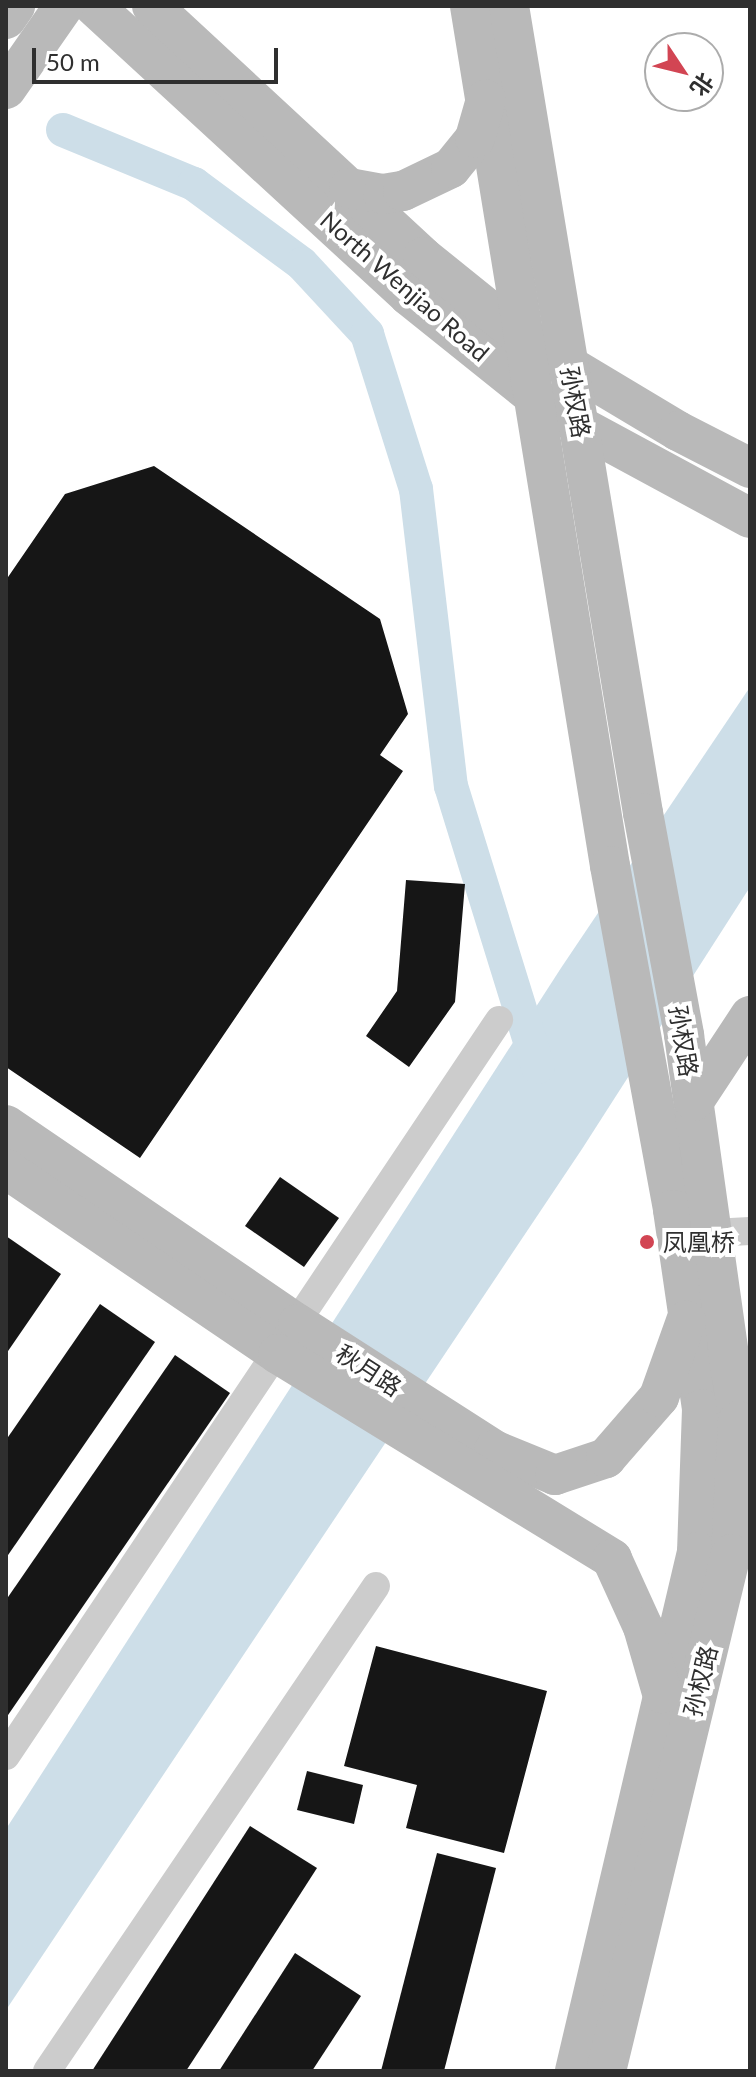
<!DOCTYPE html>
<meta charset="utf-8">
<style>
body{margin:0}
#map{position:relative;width:756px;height:2077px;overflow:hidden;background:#fff;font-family:Lato,"Noto Sans SC",sans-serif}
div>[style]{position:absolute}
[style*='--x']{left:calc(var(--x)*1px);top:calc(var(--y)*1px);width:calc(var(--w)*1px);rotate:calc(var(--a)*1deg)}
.water>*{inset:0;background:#cddee8}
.canal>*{height:34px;margin:-17px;padding:0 17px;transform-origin:17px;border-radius:17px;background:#cddee8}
.building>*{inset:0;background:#161616}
.street>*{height:28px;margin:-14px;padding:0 14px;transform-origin:14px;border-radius:14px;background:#ccc}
.secondary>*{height:40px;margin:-20px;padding:0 20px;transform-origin:20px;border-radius:20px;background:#b9b9b9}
.dots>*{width:22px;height:22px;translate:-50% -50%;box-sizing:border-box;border:4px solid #fff;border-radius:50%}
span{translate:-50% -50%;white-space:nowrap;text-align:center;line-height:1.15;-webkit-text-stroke:8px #fff;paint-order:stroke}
.street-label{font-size:24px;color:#2f2f2f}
.poi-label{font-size:24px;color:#2f2f2f}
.left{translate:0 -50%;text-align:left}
.frame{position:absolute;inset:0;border:8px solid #2f2f2f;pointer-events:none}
.north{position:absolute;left:644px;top:32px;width:80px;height:80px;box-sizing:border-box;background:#fff;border:2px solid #acacac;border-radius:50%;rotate:125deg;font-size:22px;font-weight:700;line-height:32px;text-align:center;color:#2f2f2f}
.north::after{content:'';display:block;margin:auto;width:28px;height:36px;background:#d24553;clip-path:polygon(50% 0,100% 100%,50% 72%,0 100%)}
.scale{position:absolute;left:32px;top:48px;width:246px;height:36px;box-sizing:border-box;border:4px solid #2f2f2f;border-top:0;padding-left:10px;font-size:24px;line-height:28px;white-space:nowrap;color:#2f2f2f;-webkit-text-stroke:6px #fff;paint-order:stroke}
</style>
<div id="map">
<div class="water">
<div style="clip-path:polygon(750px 687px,750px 887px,582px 1149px,6px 2010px,6px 1829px,561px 968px)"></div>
</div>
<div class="canal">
<div style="--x:63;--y:130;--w:142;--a:22.4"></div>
<div style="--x:194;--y:184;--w:134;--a:36.5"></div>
<div style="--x:302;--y:264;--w:96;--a:47.1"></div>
<div style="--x:367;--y:334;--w:163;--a:72.5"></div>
<div style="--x:416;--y:489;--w:299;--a:83.3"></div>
<div style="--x:451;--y:786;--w:294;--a:72.8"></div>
</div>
<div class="building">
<div style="clip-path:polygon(154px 466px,380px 619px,408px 714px,380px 755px,403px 771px,140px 1158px,6px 1067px,6px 580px,65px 494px)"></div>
<div style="clip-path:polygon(406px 880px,465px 884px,455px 1002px,409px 1067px,366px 1036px,397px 991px)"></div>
<div style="clip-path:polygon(280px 1177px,339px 1218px,304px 1267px,245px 1226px)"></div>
<div style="clip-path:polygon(6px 1236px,61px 1274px,6px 1354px)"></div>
<div style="clip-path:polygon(100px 1304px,155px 1342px,6px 1558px,6px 1440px)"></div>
<div style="clip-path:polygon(175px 1355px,230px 1393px,6px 1718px,6px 1600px)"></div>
<div style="clip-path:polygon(376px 1646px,547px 1691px,504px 1853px,406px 1828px,417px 1785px,344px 1766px)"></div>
<div style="clip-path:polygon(307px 1771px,363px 1785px,354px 1824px,297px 1810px)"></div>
<div style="clip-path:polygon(250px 1826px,317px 1868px,220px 2019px,186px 2071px,92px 2071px)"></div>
<div style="clip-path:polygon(437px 1853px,496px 1868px,444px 2071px,381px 2071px)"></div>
<div style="clip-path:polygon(295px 1953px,361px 1996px,312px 2071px,219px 2071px)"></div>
</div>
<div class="street">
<div style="--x:712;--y:1233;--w:38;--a:-3"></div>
<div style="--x:6;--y:1756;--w:886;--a:-56.18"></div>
<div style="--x:47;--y:2071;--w:586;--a:-55.85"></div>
</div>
<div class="secondary">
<div style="--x:94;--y:6;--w:428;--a:42.6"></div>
<div style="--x:409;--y:296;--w:161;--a:38.7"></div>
<div style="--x:535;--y:397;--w:54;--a:32.8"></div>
<div style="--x:580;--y:426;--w:193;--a:28.4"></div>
<div style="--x:152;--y:6;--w:369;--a:42.8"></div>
<div style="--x:423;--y:257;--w:132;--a:38.9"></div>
<div style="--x:526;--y:340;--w:177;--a:30.9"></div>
<div style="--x:678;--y:431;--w:81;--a:27.2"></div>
<div style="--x:470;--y:6;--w:871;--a:80.75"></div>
<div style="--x:610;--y:866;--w:350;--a:79.6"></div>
<div style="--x:673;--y:1210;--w:201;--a:81.7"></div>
<div style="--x:702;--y:1409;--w:143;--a:92"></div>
<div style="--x:697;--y:1552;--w:533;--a:103.23"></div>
<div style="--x:509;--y:6;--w:818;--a:80.57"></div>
<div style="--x:643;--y:813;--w:226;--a:79.5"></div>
<div style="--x:684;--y:1035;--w:390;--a:82"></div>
<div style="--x:738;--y:1421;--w:133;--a:93"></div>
<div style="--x:731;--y:1554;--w:532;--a:103.59"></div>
<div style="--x:6;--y:19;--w:16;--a:-55"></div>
<div style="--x:6;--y:89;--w:101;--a:-55.1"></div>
<div style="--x:349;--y:188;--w:35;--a:10"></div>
<div style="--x:383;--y:194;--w:20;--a:-9"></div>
<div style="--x:403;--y:191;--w:53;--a:-25.6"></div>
<div style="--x:451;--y:168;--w:38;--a:-51"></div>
<div style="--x:475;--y:138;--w:40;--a:-74"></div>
<div style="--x:694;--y:1101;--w:102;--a:-56.6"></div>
<div style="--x:6;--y:1125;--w:353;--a:34.3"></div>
<div style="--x:298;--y:1324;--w:233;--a:32.7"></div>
<div style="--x:494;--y:1450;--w:66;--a:22.3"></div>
<div style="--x:555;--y:1475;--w:54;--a:-18.4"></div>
<div style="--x:606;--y:1458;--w:81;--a:-49"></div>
<div style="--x:659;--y:1397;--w:81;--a:-70.4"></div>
<div style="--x:6;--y:1169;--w:329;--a:34.2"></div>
<div style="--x:278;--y:1354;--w:392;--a:31.5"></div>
<div style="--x:612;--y:1559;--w:75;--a:65.5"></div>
<div style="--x:643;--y:1627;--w:69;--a:73.9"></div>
</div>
<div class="dots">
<div style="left:647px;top:1242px;background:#d24553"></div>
</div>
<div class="street-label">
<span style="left:405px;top:286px;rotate:41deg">North Wenjiao Road</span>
<span style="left:576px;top:402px;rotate:80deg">孙权路</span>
<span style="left:684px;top:1041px;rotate:81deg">孙权路</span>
<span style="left:369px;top:1370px;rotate:33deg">秋月路</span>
<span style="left:700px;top:1681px;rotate:-76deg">孙权路</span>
</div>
<div class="poi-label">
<span class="left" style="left:663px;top:1242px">凤凰桥</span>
</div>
<div class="frame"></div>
<div class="north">北</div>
<div class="scale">50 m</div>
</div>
